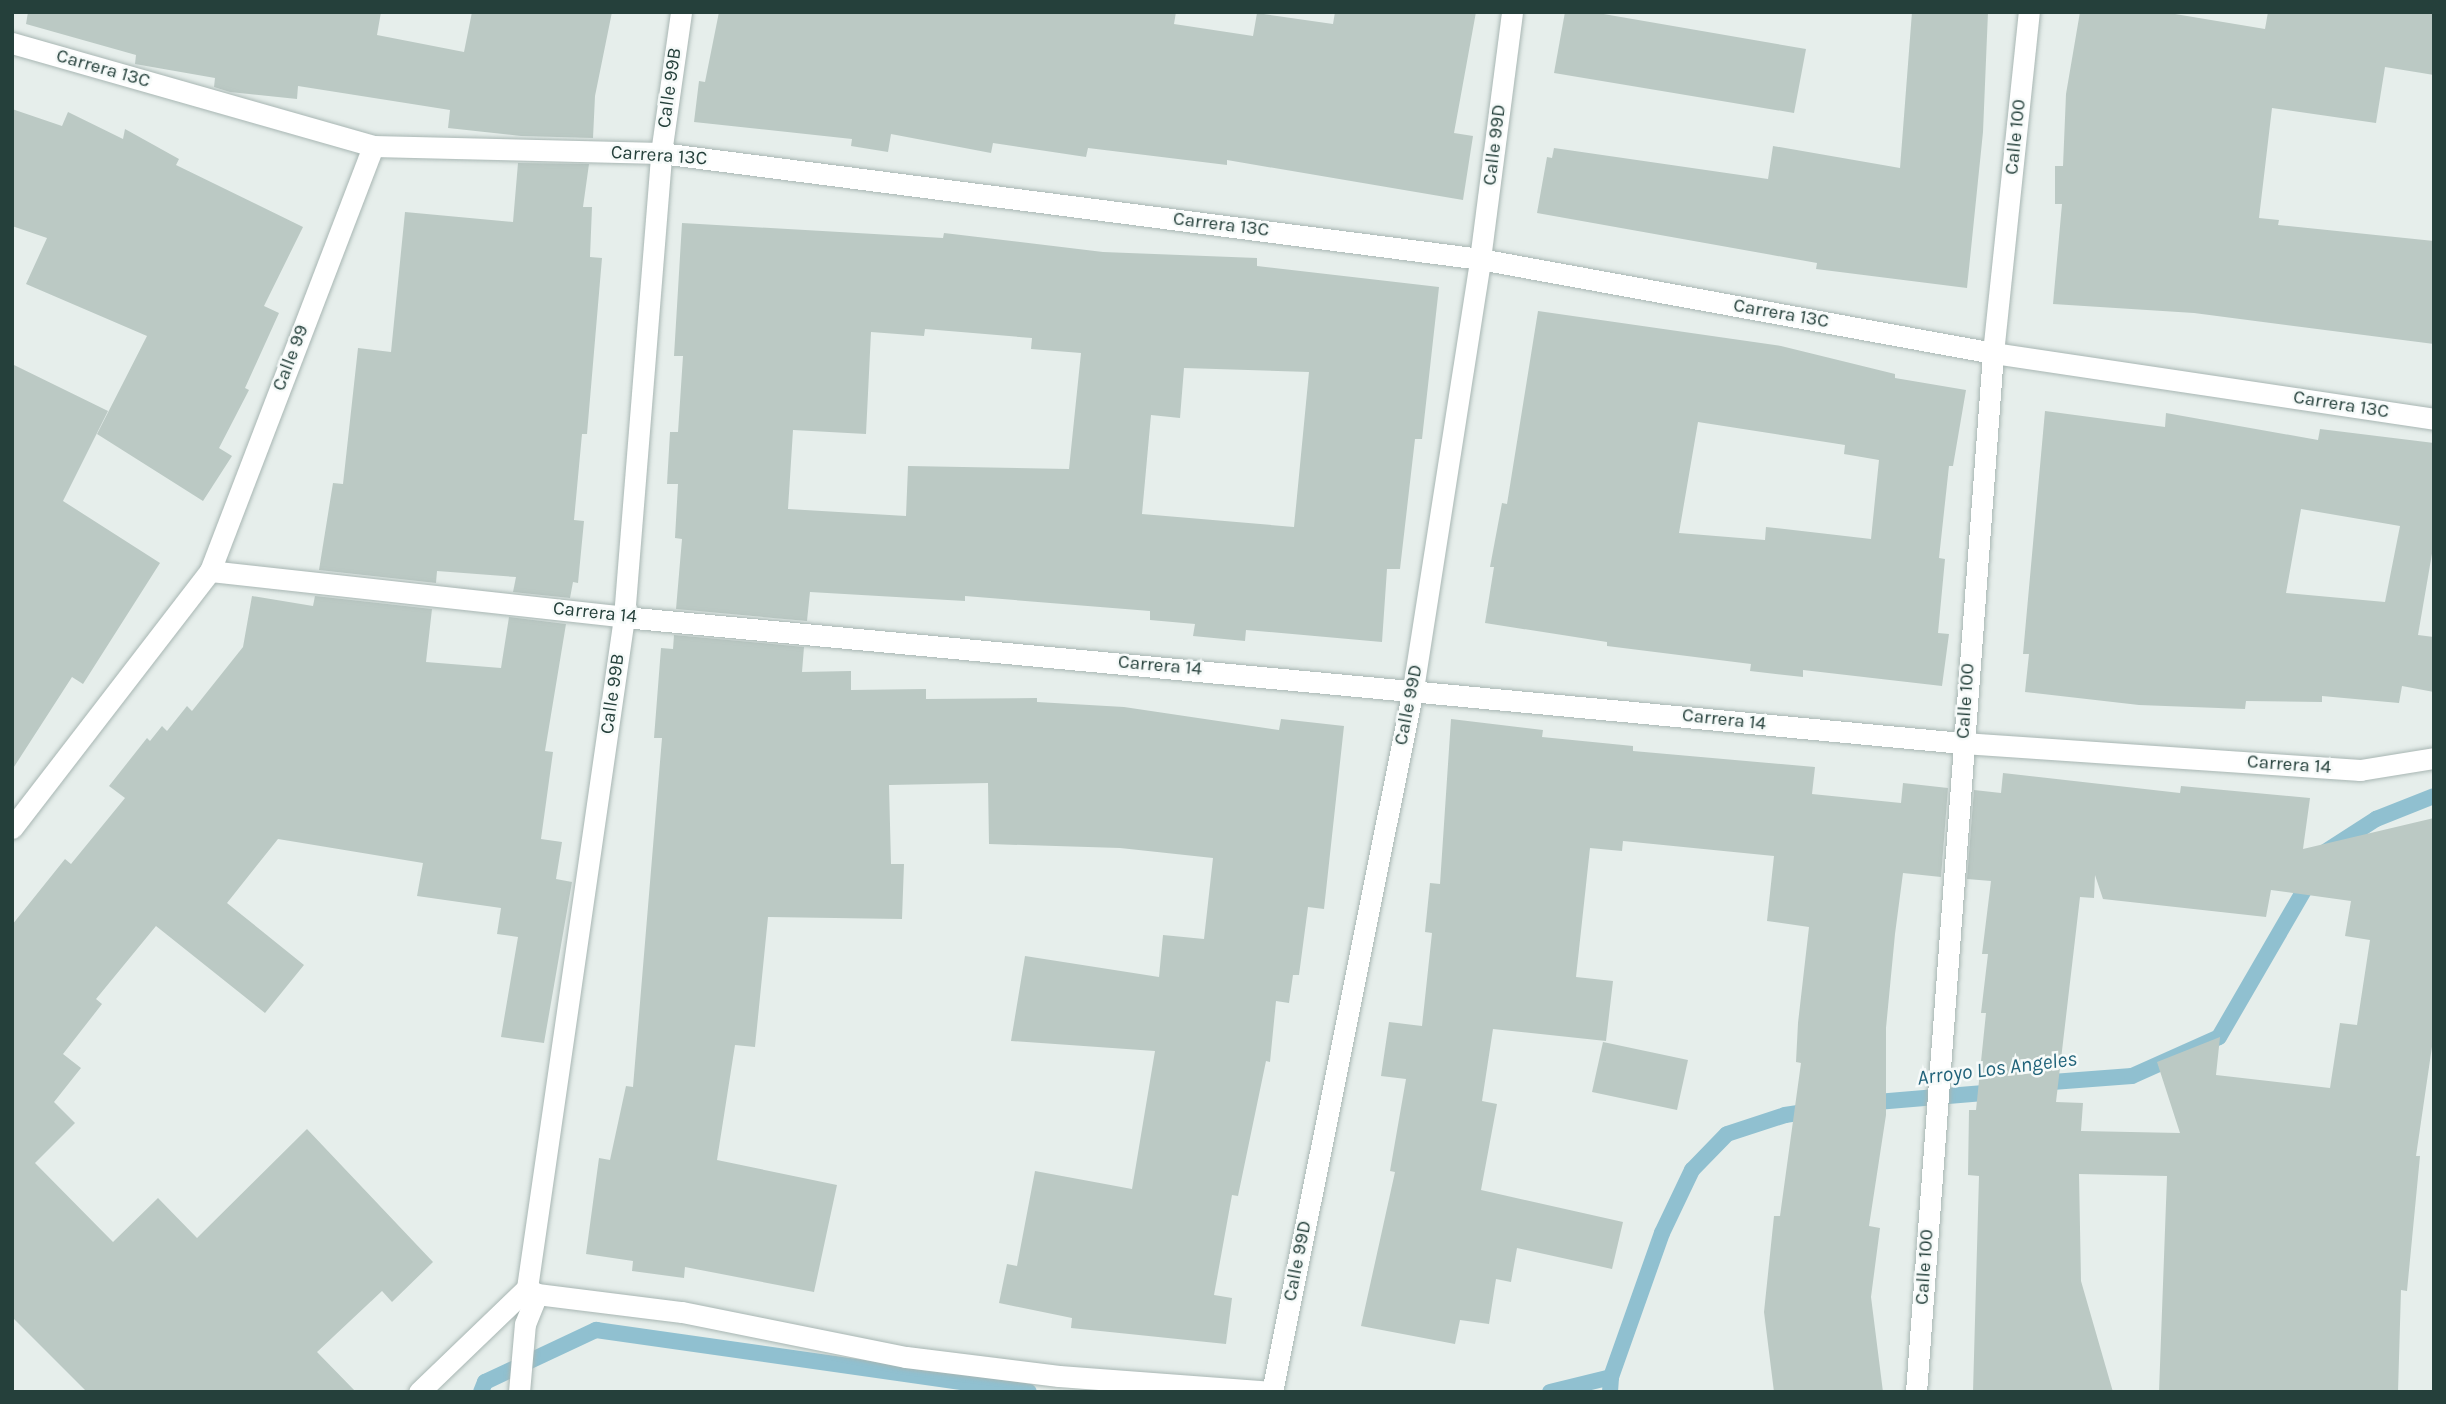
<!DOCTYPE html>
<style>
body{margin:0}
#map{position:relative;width:2446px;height:1404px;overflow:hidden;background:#e6eeeb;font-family:Karla,sans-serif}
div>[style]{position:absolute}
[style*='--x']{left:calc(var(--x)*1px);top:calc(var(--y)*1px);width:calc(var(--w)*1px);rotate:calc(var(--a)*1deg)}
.stream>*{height:16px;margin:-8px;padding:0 8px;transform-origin:8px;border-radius:8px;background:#90c0d0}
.building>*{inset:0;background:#bbc9c4}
.roads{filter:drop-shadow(0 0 2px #a8b6b3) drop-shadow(0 0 2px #a8b6b3)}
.street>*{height:21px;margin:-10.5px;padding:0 10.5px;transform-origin:10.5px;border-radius:10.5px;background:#fff}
span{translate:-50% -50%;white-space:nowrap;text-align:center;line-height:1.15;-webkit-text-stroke:5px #f6faf9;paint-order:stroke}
.street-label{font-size:19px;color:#25403b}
.water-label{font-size:21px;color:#21637a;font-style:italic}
.frame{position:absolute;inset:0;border:14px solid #25403b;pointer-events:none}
</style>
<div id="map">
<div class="stream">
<div style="--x:2325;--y:852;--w:61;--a:-32.9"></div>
<div style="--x:2376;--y:819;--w:62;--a:-21.6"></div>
<div style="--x:2039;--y:1083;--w:93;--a:-4.3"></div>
<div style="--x:2132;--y:1076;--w:95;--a:-24.1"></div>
<div style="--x:2219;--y:1037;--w:187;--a:-59.9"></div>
<div style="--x:1865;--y:1103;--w:131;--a:-4.8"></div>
<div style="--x:481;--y:1392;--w:11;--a:-68"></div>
<div style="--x:485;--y:1382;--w:123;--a:-25.1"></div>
<div style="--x:596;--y:1330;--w:437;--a:8.1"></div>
<div style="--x:1550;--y:1392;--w:63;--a:-13.8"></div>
<div style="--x:1610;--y:1392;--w:15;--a:-86"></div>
<div style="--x:1611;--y:1377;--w:153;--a:-70.5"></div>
<div style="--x:1662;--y:1233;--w:70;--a:-64.5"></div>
<div style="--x:1692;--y:1170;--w:50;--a:-45.8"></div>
<div style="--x:1727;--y:1134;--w:61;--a:-18.1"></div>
<div style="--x:1785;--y:1115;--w:30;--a:-9"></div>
</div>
<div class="building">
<div style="clip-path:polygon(28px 12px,381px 12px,377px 35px,464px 52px,472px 12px,612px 12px,595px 96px,593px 138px,521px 136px,448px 128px,450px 110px,298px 86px,297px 99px,230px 92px,214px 87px,215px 78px,135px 64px,136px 55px,26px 24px)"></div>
<div style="clip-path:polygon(719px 12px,1176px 12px,1174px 24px,1253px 36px,1257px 13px,1333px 24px,1335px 12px,1476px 12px,1454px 133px,1473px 136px,1463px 200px,1227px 160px,1227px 165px,1088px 148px,1086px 157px,993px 143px,991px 153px,891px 134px,888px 152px,851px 146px,852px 139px,694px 122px,699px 81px,705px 82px)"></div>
<div style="clip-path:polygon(1565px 12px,1592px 12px,1806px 49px,1794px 113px,1554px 73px)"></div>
<div style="clip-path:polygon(1912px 12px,1988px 12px,1983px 132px,1967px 288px,1816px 269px,1817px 263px,1537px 213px,1547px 157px,1552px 158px,1554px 148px,1768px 179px,1773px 146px,1900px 168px)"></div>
<div style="clip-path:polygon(2080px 12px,2163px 12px,2265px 29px,2268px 12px,2434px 12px,2434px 75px,2385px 67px,2376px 123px,2272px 108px,2259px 218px,2279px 220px,2278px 225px,2434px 241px,2434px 344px,2194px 313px,2053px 304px,2062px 204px,2055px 204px,2055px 166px,2063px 166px,2066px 94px)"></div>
<div style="clip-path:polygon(12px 109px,62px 126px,68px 112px,123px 139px,125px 129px,179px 159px,176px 165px,303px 227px,264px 306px,279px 313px,245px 388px,249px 390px,219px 448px,232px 456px,203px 501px,97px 434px,147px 336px,26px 284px,47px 238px,12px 226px)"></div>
<div style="clip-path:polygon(518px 163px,589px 164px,583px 207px,592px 207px,590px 257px,602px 258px,587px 434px,582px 434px,574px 520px,584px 521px,578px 583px,573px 582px,570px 598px,513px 592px,516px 577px,437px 571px,436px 583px,319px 570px,333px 483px,343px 484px,358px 348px,391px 352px,405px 212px,513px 222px)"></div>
<div style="clip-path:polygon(evenodd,682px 223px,943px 238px,944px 233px,1103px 252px,1257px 258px,1257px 266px,1439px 287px,1422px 439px,1415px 439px,1400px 569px,1387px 569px,1382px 642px,1246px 630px,1245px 641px,1193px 636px,1195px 624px,1150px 620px,1150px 611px,965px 596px,965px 601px,810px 592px,807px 621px,676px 609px,682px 539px,675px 538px,678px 484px,667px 484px,670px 432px,678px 432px,683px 356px,674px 356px,682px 223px,925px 329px,1032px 338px,1031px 349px,1081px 353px,1069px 469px,908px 466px,906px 516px,788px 509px,793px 430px,866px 434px,871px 332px,924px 336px,925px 329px,682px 223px,1184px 368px,1309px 372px,1294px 527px,1142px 514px,1151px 415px,1180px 418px,1184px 368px)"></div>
<div style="clip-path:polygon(evenodd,1538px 311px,1781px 346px,1895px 374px,1895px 378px,1966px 390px,1953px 466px,1949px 466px,1939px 558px,1945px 559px,1938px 633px,1949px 634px,1942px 686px,1803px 670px,1803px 677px,1750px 671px,1751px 664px,1607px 646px,1607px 642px,1485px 623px,1494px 567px,1490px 567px,1502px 503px,1507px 504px,1538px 311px,1698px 422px,1845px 445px,1844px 454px,1879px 460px,1871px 539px,1766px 527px,1765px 540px,1679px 533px,1698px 422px)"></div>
<div style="clip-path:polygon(12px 364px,108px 411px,63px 501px,160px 563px,83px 684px,72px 677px,12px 770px)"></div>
<div style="clip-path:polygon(evenodd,2045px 411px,2165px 427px,2166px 413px,2318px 440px,2320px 429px,2434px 443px,2434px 542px,2418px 635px,2434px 637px,2434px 692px,2402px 686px,2399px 703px,2322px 696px,2322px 702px,2246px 701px,2245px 709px,2139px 705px,2025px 692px,2029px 654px,2023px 654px,2045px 411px,2301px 509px,2400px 526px,2385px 602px,2286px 593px,2301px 509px)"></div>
<div style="clip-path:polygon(252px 596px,313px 606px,315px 596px,432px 609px,426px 662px,501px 668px,509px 617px,566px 624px,545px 751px,553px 752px,541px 839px,562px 842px,556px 879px,572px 882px,544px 1043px,501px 1037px,518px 937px,497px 934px,501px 908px,417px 896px,423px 863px,278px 839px,227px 903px,304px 965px,265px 1013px,156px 926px,96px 999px,102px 1004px,63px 1054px,81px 1068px,54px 1102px,75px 1123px,35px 1163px,113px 1242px,158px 1198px,197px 1238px,307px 1129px,433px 1262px,392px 1302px,382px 1291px,317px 1352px,356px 1392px,87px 1392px,12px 1317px,12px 925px,65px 859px,71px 864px,125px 798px,109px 786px,147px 738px,150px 741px,162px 726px,167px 731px,187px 706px,192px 711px,243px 647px)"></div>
<div style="clip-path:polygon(674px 635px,804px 647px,802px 672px,851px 671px,851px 690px,926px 689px,926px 699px,1037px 698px,1037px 702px,1124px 707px,1279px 730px,1281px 719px,1344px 726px,1324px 909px,1308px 907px,1299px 975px,1293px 975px,1289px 1003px,1276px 1001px,1270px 1062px,1266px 1061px,1238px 1196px,1232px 1195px,1214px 1295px,1232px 1298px,1226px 1344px,1071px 1328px,1072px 1318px,999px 1303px,1007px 1264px,1017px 1266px,1035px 1171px,1132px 1189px,1155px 1051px,1011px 1041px,1025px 956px,1159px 977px,1163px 935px,1204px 939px,1213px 858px,1120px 848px,989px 844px,988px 783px,889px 785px,891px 864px,904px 864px,902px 919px,768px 917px,755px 1047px,735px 1045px,717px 1160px,837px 1185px,814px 1292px,685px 1267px,684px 1278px,632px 1271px,633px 1261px,586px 1254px,599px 1158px,610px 1160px,626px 1086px,633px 1087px,662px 738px,654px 738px,661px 648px,673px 649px)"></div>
<div style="clip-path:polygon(1451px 719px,1543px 730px,1542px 737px,1633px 746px,1633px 751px,1815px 767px,1812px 794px,1901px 803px,1903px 783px,1948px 788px,1941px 877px,1903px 873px,1895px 934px,1886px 1028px,1886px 1115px,1869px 1226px,1880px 1228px,1871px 1297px,1883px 1392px,1774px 1392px,1764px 1312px,1774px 1216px,1780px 1216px,1801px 1063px,1796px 1062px,1798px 1023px,1809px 927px,1767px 921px,1774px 856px,1623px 841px,1622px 851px,1590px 848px,1576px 977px,1613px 981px,1606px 1041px,1493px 1029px,1482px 1101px,1497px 1104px,1481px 1190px,1623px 1222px,1612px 1269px,1517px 1248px,1511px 1282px,1496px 1279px,1489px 1324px,1460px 1320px,1455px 1344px,1361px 1326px,1395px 1172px,1390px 1171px,1406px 1079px,1381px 1076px,1389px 1022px,1422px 1026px,1432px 933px,1425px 932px,1430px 883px,1440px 884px)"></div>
<div style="clip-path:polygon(evenodd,2003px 773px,2180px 793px,2181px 786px,2310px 798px,2303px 849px,2434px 818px,2434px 1033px,2416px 1156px,2420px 1156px,2407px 1291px,2401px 1290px,2398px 1392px,2159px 1392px,2167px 1176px,2079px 1174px,2081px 1281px,2113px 1392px,1973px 1392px,1979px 1176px,1968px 1175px,1969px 1110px,1976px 1110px,1986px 1013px,1981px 1013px,1988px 954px,1982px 954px,1991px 881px,1967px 879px,1974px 790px,2001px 793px,2003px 773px,2095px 875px,2103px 899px,2266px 917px,2271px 890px,2351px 901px,2345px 936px,2370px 940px,2357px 1025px,2340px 1023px,2330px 1088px,2216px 1075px,2220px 1037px,2157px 1062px,2180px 1133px,2081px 1131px,2083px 1103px,2056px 1102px,2080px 897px,2094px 898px,2095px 875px)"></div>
<div style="clip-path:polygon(1603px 1042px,1688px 1060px,1677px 1110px,1592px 1092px)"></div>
</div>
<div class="roads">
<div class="street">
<div style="--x:12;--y:43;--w:375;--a:15.9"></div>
<div style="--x:373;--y:146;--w:288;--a:1.4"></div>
<div style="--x:661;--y:153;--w:826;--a:7.37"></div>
<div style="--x:1480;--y:259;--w:522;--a:10.38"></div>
<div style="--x:1993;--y:353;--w:446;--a:8.5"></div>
<div style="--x:210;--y:571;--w:417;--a:6.3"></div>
<div style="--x:624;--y:617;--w:1345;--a:5.38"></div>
<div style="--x:1963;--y:743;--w:398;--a:3.9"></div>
<div style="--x:2360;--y:770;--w:75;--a:-9.2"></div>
<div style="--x:12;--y:828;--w:324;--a:-52.4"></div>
<div style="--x:210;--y:571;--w:455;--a:-69"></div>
<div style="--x:527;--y:1288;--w:678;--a:-81.77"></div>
<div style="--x:624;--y:617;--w:465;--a:-85.4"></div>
<div style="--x:661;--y:153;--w:142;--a:-81.9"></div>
<div style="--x:527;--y:1288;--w:12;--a:31"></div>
<div style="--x:537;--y:1294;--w:146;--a:7.1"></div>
<div style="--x:682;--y:1312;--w:228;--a:11.4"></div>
<div style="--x:906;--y:1357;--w:154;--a:7.1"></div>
<div style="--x:1059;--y:1376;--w:214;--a:4.3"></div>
<div style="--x:419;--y:1392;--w:150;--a:-43.9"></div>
<div style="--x:519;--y:1392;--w:68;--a:-85"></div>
<div style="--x:525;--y:1324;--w:32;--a:-68"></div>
<div style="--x:1272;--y:1392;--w:717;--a:-78.66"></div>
<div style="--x:1413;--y:689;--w:435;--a:-81.1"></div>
<div style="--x:1480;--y:259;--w:249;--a:-82.6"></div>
<div style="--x:1916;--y:1392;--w:1042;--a:-85.76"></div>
<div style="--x:1993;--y:353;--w:343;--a:-84"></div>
</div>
</div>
<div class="street-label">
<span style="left:103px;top:69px;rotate:16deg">Carrera 13C</span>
<span style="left:670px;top:88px;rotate:-82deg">Calle 99B</span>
<span style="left:2016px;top:137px;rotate:-84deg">Calle 100</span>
<span style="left:1495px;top:145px;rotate:-83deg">Calle 99D</span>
<span style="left:659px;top:156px;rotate:4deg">Carrera 13C</span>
<span style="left:1221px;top:225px;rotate:7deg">Carrera 13C</span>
<span style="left:1781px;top:314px;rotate:10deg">Carrera 13C</span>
<span style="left:291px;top:358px;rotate:-69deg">Calle 99</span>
<span style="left:2341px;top:405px;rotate:9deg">Carrera 13C</span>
<span style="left:595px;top:613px;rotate:6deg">Carrera 14</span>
<span style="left:1160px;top:666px;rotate:5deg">Carrera 14</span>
<span style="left:613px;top:694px;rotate:-82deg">Calle 99B</span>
<span style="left:1966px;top:701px;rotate:-86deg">Calle 100</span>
<span style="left:1409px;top:705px;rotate:-79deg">Calle 99D</span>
<span style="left:1724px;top:720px;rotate:6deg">Carrera 14</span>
<span style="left:2289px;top:765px;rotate:4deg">Carrera 14</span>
<span style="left:1298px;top:1261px;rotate:-79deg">Calle 99D</span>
<span style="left:1925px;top:1267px;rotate:-86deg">Calle 100</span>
</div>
<div class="water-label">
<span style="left:1997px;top:1068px;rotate:-7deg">Arroyo Los Angeles</span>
</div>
<div class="frame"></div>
</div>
